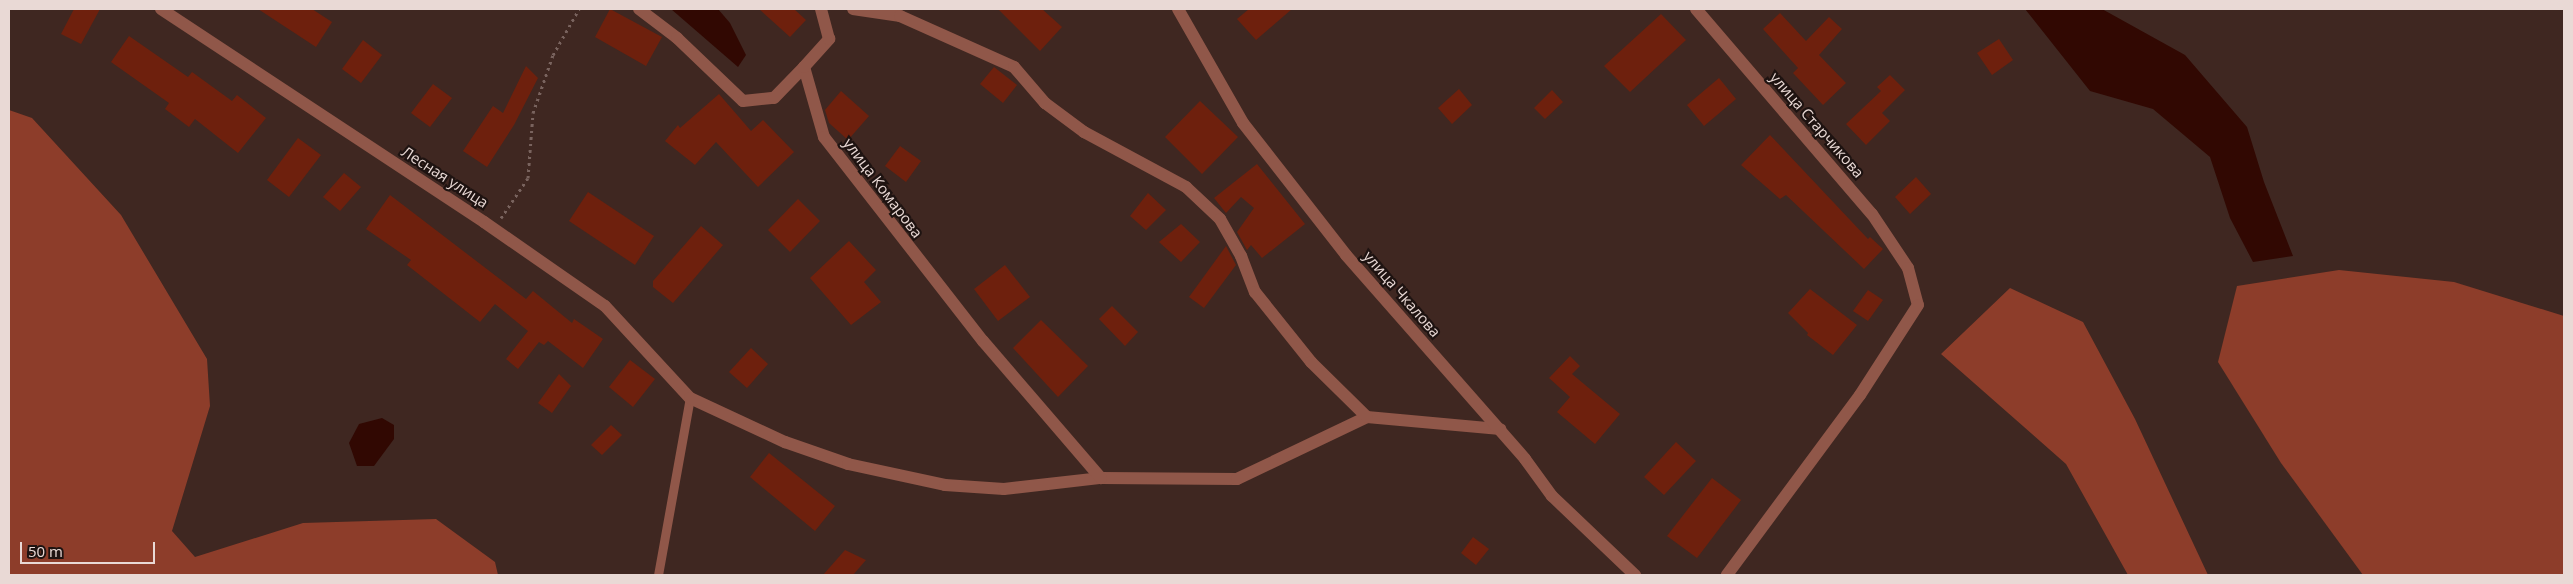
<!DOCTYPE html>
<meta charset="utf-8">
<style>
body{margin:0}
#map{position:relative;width:2573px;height:584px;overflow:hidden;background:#3f2721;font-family:"Open Sans",sans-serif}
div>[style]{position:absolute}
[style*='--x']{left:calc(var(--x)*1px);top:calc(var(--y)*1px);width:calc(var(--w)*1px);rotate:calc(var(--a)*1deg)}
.forest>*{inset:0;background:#8d3d2a}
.water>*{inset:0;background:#310802}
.building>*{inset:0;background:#6e200d}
.path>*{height:3px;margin-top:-1.5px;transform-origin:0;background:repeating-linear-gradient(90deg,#79635e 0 2.5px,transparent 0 6.5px)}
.lane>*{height:9px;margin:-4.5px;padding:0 4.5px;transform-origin:4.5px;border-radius:4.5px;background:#905749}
.street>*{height:12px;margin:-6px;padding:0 6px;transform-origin:6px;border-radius:6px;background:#905749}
span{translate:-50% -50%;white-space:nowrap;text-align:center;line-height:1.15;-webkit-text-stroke:4.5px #1e1311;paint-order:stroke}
.street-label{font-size:15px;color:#e9d9d5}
.frame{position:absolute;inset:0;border:10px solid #e9d9d5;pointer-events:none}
.scale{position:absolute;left:20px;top:542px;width:135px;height:22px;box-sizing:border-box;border:2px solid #e9d9d5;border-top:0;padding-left:6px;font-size:15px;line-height:18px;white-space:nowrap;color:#e9d9d5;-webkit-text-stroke:4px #1e1311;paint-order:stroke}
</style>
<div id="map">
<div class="forest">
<div style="clip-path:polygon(9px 110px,32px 118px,121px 215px,207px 359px,210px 406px,172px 531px,195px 557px,303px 523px,436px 519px,495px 562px,498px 575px,9px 575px)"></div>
<div style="clip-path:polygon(2339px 270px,2454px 282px,2564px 316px,2564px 575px,2363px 575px,2281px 463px,2218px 362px,2237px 286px)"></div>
<div style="clip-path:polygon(2010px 288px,2083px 322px,2135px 419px,2208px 575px,2128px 575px,2066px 464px,1941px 354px)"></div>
</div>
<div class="water">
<div style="clip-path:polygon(671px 9px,718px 9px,730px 23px,746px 55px,738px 67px)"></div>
<div style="clip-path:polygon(2025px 9px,2102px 9px,2185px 55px,2247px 127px,2264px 182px,2293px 256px,2253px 262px,2230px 218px,2210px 157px,2153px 109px,2090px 91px)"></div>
<div style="clip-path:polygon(382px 418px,394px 425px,394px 439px,374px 466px,357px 466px,349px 443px,359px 424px)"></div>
</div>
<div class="building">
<div style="clip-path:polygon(74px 9px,100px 9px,81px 44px,61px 34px)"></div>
<div style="clip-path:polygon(258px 9px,312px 9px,332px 22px,316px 47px)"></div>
<div style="clip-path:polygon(610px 9px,662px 37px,646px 66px,595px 37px)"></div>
<div style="clip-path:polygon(759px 9px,794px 9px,806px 20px,790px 37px)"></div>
<div style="clip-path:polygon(998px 9px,1042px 9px,1062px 27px,1040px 51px)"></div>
<div style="clip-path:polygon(1249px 9px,1292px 9px,1256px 40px,1237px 19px)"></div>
<div style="clip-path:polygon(1780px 13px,1806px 41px,1829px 17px,1842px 29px,1819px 55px,1846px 83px,1823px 105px,1793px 73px,1798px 68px,1763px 29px)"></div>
<div style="clip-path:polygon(1661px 14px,1686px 40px,1630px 92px,1604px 66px)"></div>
<div style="clip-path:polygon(129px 36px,188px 77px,192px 72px,232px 101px,237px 95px,266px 118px,238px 153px,195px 119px,189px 127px,165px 109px,169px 103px,111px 62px)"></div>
<div style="clip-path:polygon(1999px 39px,2013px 60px,1992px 75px,1977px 53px)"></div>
<div style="clip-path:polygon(363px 40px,382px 55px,361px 83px,342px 69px)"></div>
<div style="clip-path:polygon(526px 66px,538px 78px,514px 125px,487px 167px,463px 151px,493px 106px,503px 113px)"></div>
<div style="clip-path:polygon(994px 67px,1017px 85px,1003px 103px,980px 84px)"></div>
<div style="clip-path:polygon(1890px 75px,1905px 90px,1882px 113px,1890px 121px,1866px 145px,1846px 124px,1881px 91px,1877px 87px)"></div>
<div style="clip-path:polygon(1719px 78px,1736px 99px,1704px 126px,1687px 105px)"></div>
<div style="clip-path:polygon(433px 84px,452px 98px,430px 127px,411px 113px)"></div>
<div style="clip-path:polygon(1459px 89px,1472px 105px,1452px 124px,1438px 108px)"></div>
<div style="clip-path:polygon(1552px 90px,1563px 102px,1545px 119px,1534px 108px)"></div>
<div style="clip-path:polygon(841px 91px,869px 116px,848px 140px,829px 123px,825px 110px)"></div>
<div style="clip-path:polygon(719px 94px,751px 131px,763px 120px,794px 152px,758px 187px,716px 142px,695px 165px,665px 141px,678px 125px,680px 128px)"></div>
<div style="clip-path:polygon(1200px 101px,1238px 137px,1202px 174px,1165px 137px)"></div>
<div style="clip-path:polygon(1770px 135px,1868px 239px,1870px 237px,1883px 249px,1864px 269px,1786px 195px,1780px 199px,1741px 165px)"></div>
<div style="clip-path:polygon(298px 138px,321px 155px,289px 197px,267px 180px)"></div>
<div style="clip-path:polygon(900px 146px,921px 161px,906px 182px,885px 166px)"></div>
<div style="clip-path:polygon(1257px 164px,1305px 224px,1262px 258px,1251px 245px,1247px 250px,1237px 232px,1254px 208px,1241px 197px,1226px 213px,1214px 198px)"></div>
<div style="clip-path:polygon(344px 173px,361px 187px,340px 211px,323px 197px)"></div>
<div style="clip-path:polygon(1916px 177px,1931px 194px,1910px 214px,1895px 197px)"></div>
<div style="clip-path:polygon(588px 192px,654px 236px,635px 265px,569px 221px)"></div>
<div style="clip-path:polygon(1148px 193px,1166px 210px,1146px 230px,1130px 216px)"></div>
<div style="clip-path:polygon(390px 195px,526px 299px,533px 291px,572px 323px,574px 319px,603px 339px,583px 368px,548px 341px,544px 345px,539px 342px,518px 369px,506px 359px,528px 331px,495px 304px,480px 322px,407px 265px,411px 260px,366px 229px)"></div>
<div style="clip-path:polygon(798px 199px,820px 221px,790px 252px,768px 230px)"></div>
<div style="clip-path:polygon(1181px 224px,1200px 242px,1181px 262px,1159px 242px)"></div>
<div style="clip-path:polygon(701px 226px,723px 245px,673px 303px,653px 287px,653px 281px)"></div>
<div style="clip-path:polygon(849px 241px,876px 270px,864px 282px,881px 302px,851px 325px,810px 278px)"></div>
<div style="clip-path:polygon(1226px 246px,1236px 265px,1204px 308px,1189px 297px)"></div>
<div style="clip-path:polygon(1005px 265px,1030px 297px,998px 321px,974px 289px)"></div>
<div style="clip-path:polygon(1810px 289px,1857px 325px,1833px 355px,1807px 335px,1808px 333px,1788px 313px)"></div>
<div style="clip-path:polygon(1868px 290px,1883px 300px,1868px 321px,1853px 311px)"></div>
<div style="clip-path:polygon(1112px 306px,1138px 332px,1125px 346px,1099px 319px)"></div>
<div style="clip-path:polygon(1041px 320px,1088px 366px,1058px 397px,1013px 348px)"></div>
<div style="clip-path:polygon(751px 348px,768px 364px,747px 388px,729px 372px)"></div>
<div style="clip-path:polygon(1570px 356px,1580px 366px,1572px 374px,1620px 414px,1595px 444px,1557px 412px,1570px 397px,1549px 378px)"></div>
<div style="clip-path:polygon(630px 360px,655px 379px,633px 407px,609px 387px)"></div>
<div style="clip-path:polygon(559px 374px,571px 386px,552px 413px,538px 403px)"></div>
<div style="clip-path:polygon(611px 425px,622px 435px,602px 455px,591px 445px)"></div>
<div style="clip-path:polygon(1676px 442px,1696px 461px,1664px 495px,1644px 477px)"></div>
<div style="clip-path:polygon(769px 453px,835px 506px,815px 531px,750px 477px)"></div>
<div style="clip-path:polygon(1712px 478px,1741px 500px,1697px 558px,1667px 536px)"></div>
<div style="clip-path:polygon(1473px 537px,1489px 549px,1476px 565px,1461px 553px)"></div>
<div style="clip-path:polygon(845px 550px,866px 560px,853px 575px,823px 575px)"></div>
</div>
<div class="path">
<div style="--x:501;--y:218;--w:48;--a:-56"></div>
<div style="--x:528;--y:178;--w:65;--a:-85.6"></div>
<div style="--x:533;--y:113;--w:61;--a:-71"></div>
<div style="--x:553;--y:55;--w:53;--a:-60.5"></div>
</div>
<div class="lane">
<div style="--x:658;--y:575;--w:180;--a:-79.8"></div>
</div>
<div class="street">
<div style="--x:161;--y:9;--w:387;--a:33.4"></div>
<div style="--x:484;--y:222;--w:147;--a:34.8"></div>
<div style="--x:605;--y:306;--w:125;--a:47.3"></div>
<div style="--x:690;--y:398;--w:105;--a:24.9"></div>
<div style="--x:785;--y:442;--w:67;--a:19.2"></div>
<div style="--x:848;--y:464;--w:99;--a:12.2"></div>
<div style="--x:945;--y:485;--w:59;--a:3.9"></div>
<div style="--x:1004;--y:489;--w:98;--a:-6.5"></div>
<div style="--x:1101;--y:478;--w:136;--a:0.4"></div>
<div style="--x:1237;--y:479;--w:144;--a:-25.5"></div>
<div style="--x:1367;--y:417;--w:134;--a:5.2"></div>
<div style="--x:639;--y:9;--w:48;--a:37.3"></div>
<div style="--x:677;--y:38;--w:91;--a:43.7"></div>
<div style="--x:743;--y:101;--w:31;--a:-6"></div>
<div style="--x:774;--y:98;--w:43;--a:-45.9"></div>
<div style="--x:804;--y:67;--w:73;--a:74.1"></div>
<div style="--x:824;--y:137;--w:259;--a:52.1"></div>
<div style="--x:983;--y:341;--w:181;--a:49.3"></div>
<div style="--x:853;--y:9;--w:48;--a:8.5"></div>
<div style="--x:900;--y:16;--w:125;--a:24.1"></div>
<div style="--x:1014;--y:67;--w:48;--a:49.3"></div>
<div style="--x:1045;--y:103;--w:49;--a:36.6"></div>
<div style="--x:1084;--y:132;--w:116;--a:28.3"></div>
<div style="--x:1186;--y:187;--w:47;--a:43.3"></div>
<div style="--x:1220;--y:219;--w:43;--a:60.4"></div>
<div style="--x:1241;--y:256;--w:39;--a:69"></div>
<div style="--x:1255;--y:292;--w:90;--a:51.3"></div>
<div style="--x:1311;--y:362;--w:78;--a:44.5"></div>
<div style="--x:1178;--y:9;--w:131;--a:60.3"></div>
<div style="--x:1243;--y:123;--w:167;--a:52"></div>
<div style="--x:1346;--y:255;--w:271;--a:48.7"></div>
<div style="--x:1525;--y:459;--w:46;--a:53.9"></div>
<div style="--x:1552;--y:496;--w:115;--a:43.6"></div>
<div style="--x:1696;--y:9;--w:270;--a:49.4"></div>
<div style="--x:1872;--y:214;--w:65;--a:56.3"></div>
<div style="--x:1908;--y:268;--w:38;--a:75"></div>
<div style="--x:1918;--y:305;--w:107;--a:122.8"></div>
<div style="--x:1860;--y:395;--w:224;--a:126.5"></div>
<div style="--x:804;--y:67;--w:38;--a:-48"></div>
<div style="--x:829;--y:39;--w:31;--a:-105"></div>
</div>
<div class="street-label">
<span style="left:1817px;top:125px;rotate:49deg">улица Старчикова</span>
<span style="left:445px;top:177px;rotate:33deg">Лесная улица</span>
<span style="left:883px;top:188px;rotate:53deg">улица Комарова</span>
<span style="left:1402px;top:294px;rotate:49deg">улица Чкалова</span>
</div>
<div class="frame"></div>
<div class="scale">50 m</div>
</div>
